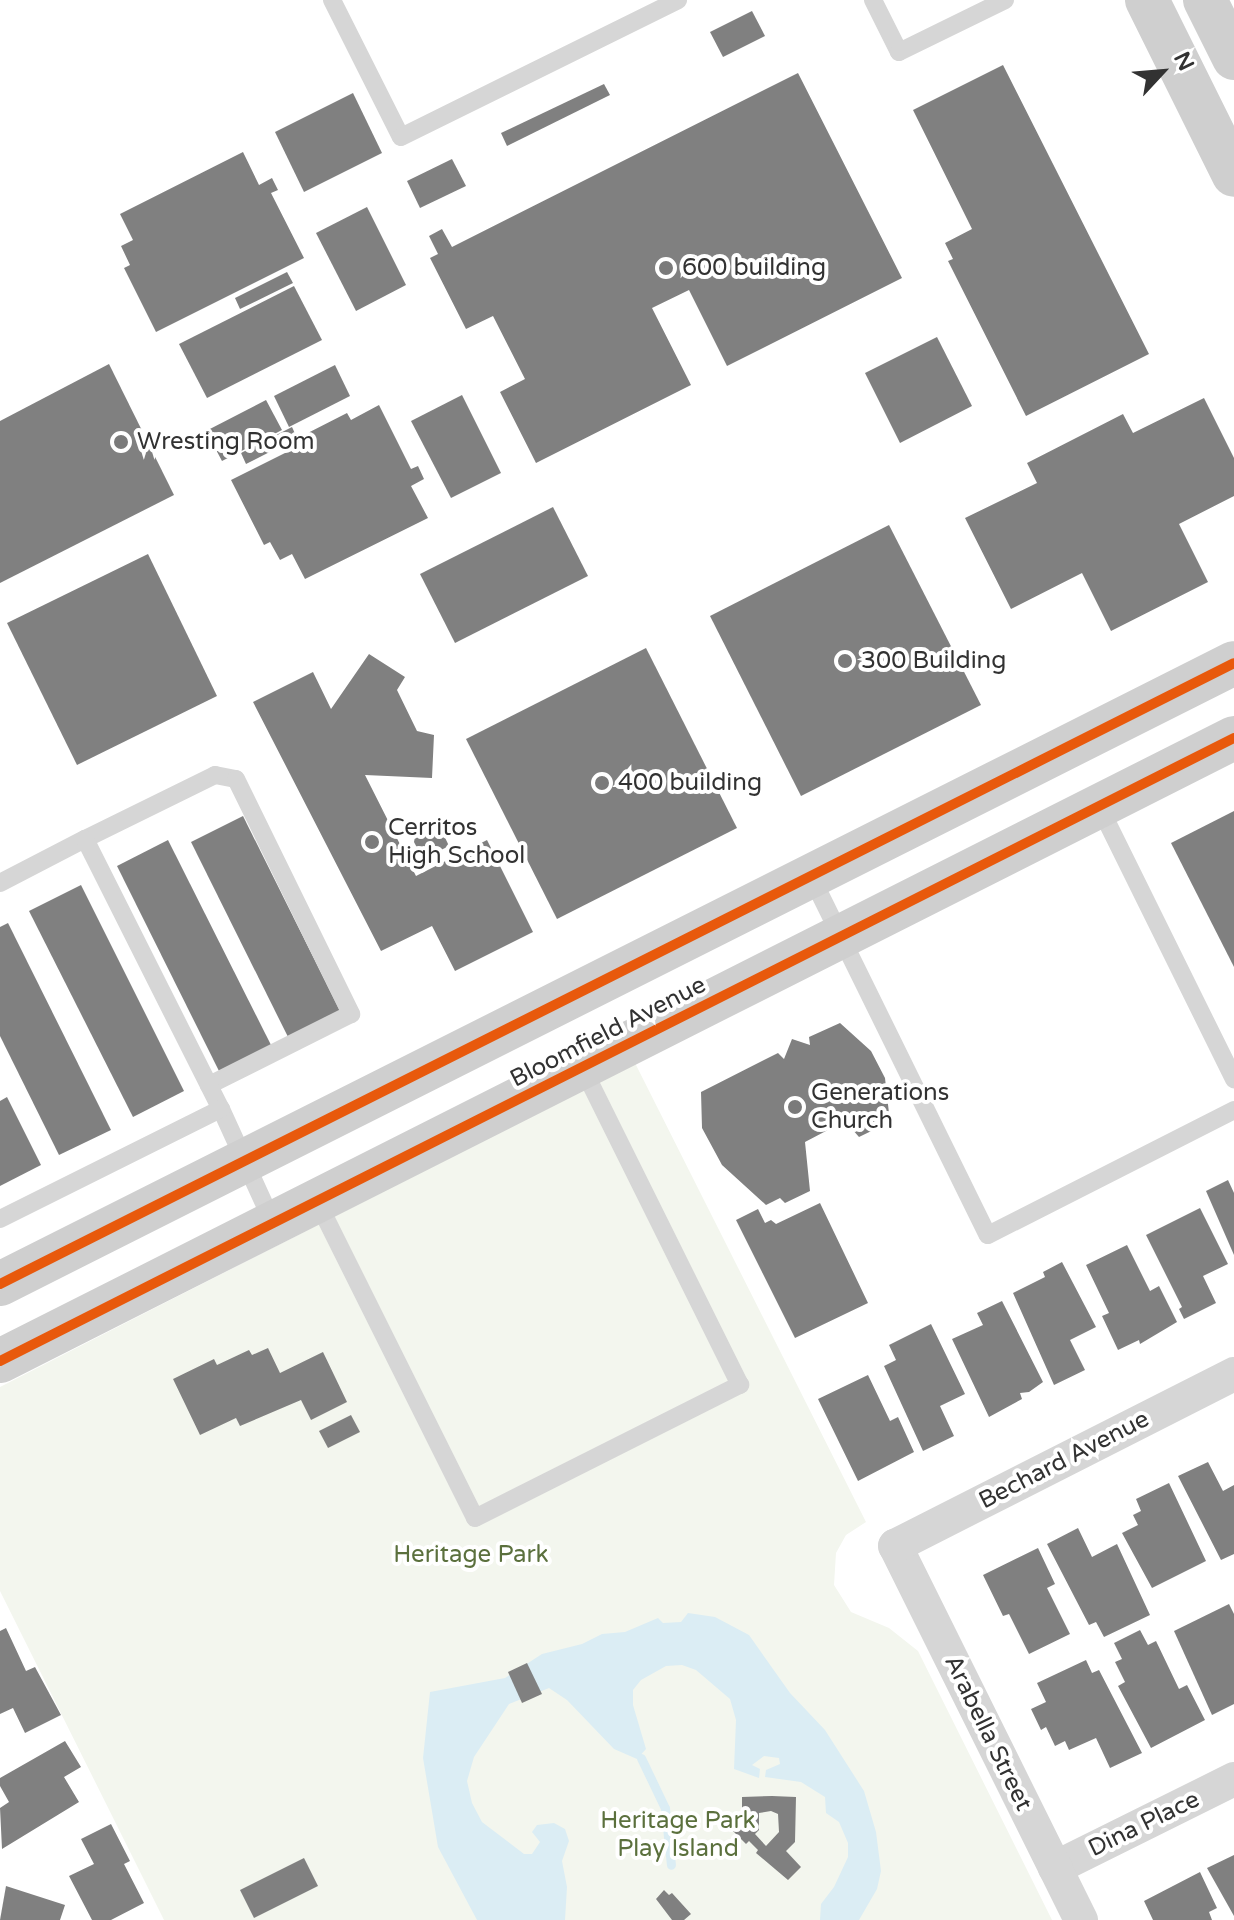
<!DOCTYPE html>
<style>
body{margin:0}
#map{position:relative;width:1234px;height:1920px;overflow:hidden;background:#fff;font-family:"Varela Round",sans-serif}
div>[style]{position:absolute}
[style*='--x']{left:calc(var(--x)*1px);top:calc(var(--y)*1px);width:calc(var(--w)*1px);rotate:calc(var(--a)*1deg)}
.green>*{inset:0;background:#f3f6ee}
.water>*{inset:0;background:#dbedf4}
.stream>*{height:9px;margin:-4.5px;padding:0 4.5px;transform-origin:4.5px;border-radius:4.5px;background:#dbedf4}
.building>*{inset:0;background:#808080}
.lane>*{height:18px;margin:-9px;padding:0 9px;transform-origin:9px;border-radius:9px;background:#d6d6d6}
.street>*{height:34px;margin:-17px;padding:0 17px;transform-origin:17px;border-radius:17px;background:#d6d6d6}
.secondary>*{height:44px;margin:-22px;padding:0 22px;transform-origin:22px;border-radius:22px;background:#cfcfcf}
.cycleway>*{height:10px;margin:-5px;padding:0 5px;transform-origin:5px;border-radius:5px;background:#e8590c}
.dots>*{width:22px;height:22px;translate:-50% -50%;box-sizing:border-box;border:4px solid #fff;border-radius:50%}
span{translate:-50% -50%;white-space:nowrap;text-align:center;line-height:1.15;-webkit-text-stroke:8px #fff;paint-order:stroke}
.poi-label{font-size:24px;color:#323232}
.left{translate:0 -50%;text-align:left}
.street-label{font-size:24px;color:#323232}
.park-label{font-size:24px;color:#5b703d}
.north{position:absolute;left:1122px;top:32px;width:80px;height:80px;-webkit-text-stroke:6px #fff;paint-order:stroke;rotate:64deg;font-size:22px;font-weight:700;line-height:32px;text-align:center;color:#323232}
.north::after{content:'';display:block;margin:auto;width:28px;height:36px;background:#323232;clip-path:polygon(50% 0,100% 100%,50% 72%,0 100%)}
</style>
<div id="map">
<div class="green">
<div style="clip-path:polygon(635px 1063px,866px 1522px,846px 1535px,836px 1553px,834px 1585px,851px 1612px,889px 1628px,918px 1651px,1052px 1920px,164px 1920px,0 1591px,0 1387px)"></div>
</div>
<div class="water">
<div style="clip-path:polygon(688px 1613px,715px 1617px,749px 1635px,790px 1693px,825px 1730px,864px 1791px,876px 1832px,881px 1871px,877px 1889px,859px 1920px,820px 1920px,821px 1904px,834px 1887px,848px 1857px,848px 1843px,839px 1822px,826px 1813px,825px 1797px,801px 1782px,765px 1777px,766px 1770px,780px 1764px,779px 1758px,764px 1756px,752px 1765px,760px 1769px,759px 1778px,734px 1769px,736px 1720px,730px 1699px,696px 1670px,682px 1665px,666px 1666px,641px 1680px,633px 1690px,633px 1705px,646px 1749px,637px 1759px,614px 1749px,567px 1700px,549px 1688px,509px 1704px,474px 1757px,467px 1781px,472px 1803px,482px 1822px,524px 1854px,532px 1854px,540px 1842px,532px 1832px,537px 1825px,554px 1823px,565px 1829px,569px 1841px,562px 1861px,567px 1887px,565px 1920px,477px 1920px,438px 1847px,423px 1758px,430px 1692px,505px 1678px,542px 1654px,582px 1644px,602px 1634px,625px 1632px,658px 1618px,663px 1623px,681px 1622px)"></div>
</div>
<div class="stream">
<div style="--x:641;--y:1758;--w:55;--a:64.4"></div>
<div style="--x:665;--y:1808;--w:57;--a:84"></div>
</div>
<div class="building">
<div style="clip-path:polygon(752px 11px,765px 36px,723px 57px,710px 32px)"></div>
<div style="clip-path:polygon(1003px 65px,1149px 354px,1026px 416px,948px 261px,953px 259px,945px 243px,972px 229px,913px 110px)"></div>
<div style="clip-path:polygon(798px 73px,902px 278px,727px 366px,689px 290px,652px 308px,691px 385px,536px 463px,500px 392px,525px 379px,493px 316px,466px 329px,430px 258px,438px 254px,429px 236px,442px 229px,452px 247px)"></div>
<div style="clip-path:polygon(604px 84px,610px 95px,507px 146px,501px 133px)"></div>
<div style="clip-path:polygon(353px 93px,382px 153px,304px 192px,275px 132px)"></div>
<div style="clip-path:polygon(243px 152px,259px 185px,272px 178px,278px 190px,271px 193px,304px 258px,156px 332px,124px 268px,130px 265px,121px 246px,133px 240px,120px 214px)"></div>
<div style="clip-path:polygon(452px 159px,466px 186px,420px 208px,407px 181px)"></div>
<div style="clip-path:polygon(367px 207px,406px 285px,356px 311px,316px 233px)"></div>
<div style="clip-path:polygon(287px 272px,293px 283px,240px 309px,235px 298px)"></div>
<div style="clip-path:polygon(294px 286px,322px 340px,207px 398px,179px 344px)"></div>
<div style="clip-path:polygon(937px 337px,972px 406px,900px 443px,865px 373px)"></div>
<div style="clip-path:polygon(109px 364px,174px 495px,0 583px,0 421px)"></div>
<div style="clip-path:polygon(335px 365px,350px 396px,289px 427px,274px 396px)"></div>
<div style="clip-path:polygon(462px 395px,501px 473px,451px 498px,411px 421px)"></div>
<div style="clip-path:polygon(1204px 398px,1234px 458px,1234px 496px,1179px 524px,1208px 582px,1111px 631px,1082px 573px,1011px 609px,965px 518px,1037px 483px,1027px 463px,1123px 414px,1133px 433px)"></div>
<div style="clip-path:polygon(266px 400px,282px 430px,222px 461px,206px 431px)"></div>
<div style="clip-path:polygon(379px 405px,411px 469px,418px 466px,424px 479px,411px 486px,428px 518px,305px 579px,292px 554px,280px 560px,270px 542px,264px 545px,231px 480px,299px 446px,296px 439px,347px 413px,351px 420px)"></div>
<div style="clip-path:polygon(292px 427px,297px 438px,246px 464px,241px 453px)"></div>
<div style="clip-path:polygon(553px 507px,588px 576px,455px 643px,420px 574px)"></div>
<div style="clip-path:polygon(889px 525px,981px 705px,801px 796px,710px 616px)"></div>
<div style="clip-path:polygon(148px 554px,217px 696px,77px 765px,7px 623px)"></div>
<div style="clip-path:polygon(646px 648px,737px 828px,557px 919px,466px 739px)"></div>
<div style="clip-path:polygon(369px 654px,405px 677px,397px 690px,417px 731px,434px 735px,432px 778px,365px 775px,416px 876px,487px 840px,533px 932px,455px 971px,432px 926px,381px 951px,253px 702px,313px 672px,331px 709px)"></div>
<div style="clip-path:polygon(1234px 811px,1234px 967px,1171px 843px)"></div>
<div style="clip-path:polygon(243px 816px,346px 1023px,294px 1049px,191px 842px)"></div>
<div style="clip-path:polygon(439px 825px,449px 846px,423px 859px,414px 842px,415px 837px)"></div>
<div style="clip-path:polygon(168px 840px,272px 1047px,220px 1073px,117px 866px)"></div>
<div style="clip-path:polygon(81px 885px,184px 1091px,133px 1117px,29px 911px)"></div>
<div style="clip-path:polygon(8px 923px,111px 1130px,59px 1155px,0 1036px,0 927px)"></div>
<div style="clip-path:polygon(840px 1023px,871px 1051px,885px 1078px,890px 1122px,859px 1137px,845px 1121px,805px 1142px,810px 1191px,785px 1203px,780px 1198px,766px 1205px,722px 1165px,702px 1128px,701px 1092px,778px 1053px,784px 1059px,792px 1039px,810px 1045px,809px 1037px)"></div>
<div style="clip-path:polygon(7px 1097px,41px 1165px,0 1186px,0 1101px)"></div>
<div style="clip-path:polygon(1228px 1180px,1234px 1193px,1234px 1255px,1206px 1191px)"></div>
<div style="clip-path:polygon(820px 1203px,868px 1303px,795px 1338px,736px 1220px,758px 1209px,765px 1223px,771px 1220px,776px 1224px)"></div>
<div style="clip-path:polygon(1200px 1208px,1228px 1264px,1203px 1276px,1216px 1303px,1184px 1319px,1179px 1309px,1182px 1307px,1146px 1235px)"></div>
<div style="clip-path:polygon(1127px 1245px,1150px 1291px,1159px 1286px,1177px 1322px,1140px 1344px,1139px 1340px,1118px 1350px,1102px 1316px,1109px 1313px,1086px 1265px)"></div>
<div style="clip-path:polygon(1062px 1262px,1096px 1327px,1070px 1340px,1085px 1370px,1054px 1385px,1013px 1293px,1045px 1277px,1043px 1272px)"></div>
<div style="clip-path:polygon(1002px 1301px,1043px 1382px,1029px 1392px,1020px 1393px,1022px 1399px,989px 1417px,952px 1339px,983px 1325px,977px 1313px)"></div>
<div style="clip-path:polygon(931px 1324px,965px 1394px,940px 1406px,954px 1436px,923px 1451px,884px 1366px,896px 1360px,889px 1345px)"></div>
<div style="clip-path:polygon(268px 1348px,280px 1373px,323px 1352px,347px 1402px,311px 1420px,301px 1400px,240px 1426px,236px 1418px,200px 1435px,173px 1379px,214px 1359px,217px 1365px,249px 1350px,252px 1355px)"></div>
<div style="clip-path:polygon(868px 1375px,890px 1421px,898px 1417px,914px 1452px,858px 1481px,818px 1399px)"></div>
<div style="clip-path:polygon(351px 1415px,360px 1432px,328px 1448px,319px 1431px)"></div>
<div style="clip-path:polygon(1208px 1462px,1223px 1491px,1234px 1485px,1234px 1554px,1221px 1560px,1178px 1476px)"></div>
<div style="clip-path:polygon(1169px 1483px,1206px 1561px,1152px 1588px,1122px 1533px,1138px 1525px,1133px 1515px,1141px 1511px,1136px 1499px)"></div>
<div style="clip-path:polygon(1078px 1528px,1092px 1557px,1117px 1544px,1150px 1615px,1104px 1637px,1096px 1622px,1089px 1625px,1047px 1544px)"></div>
<div style="clip-path:polygon(1038px 1548px,1055px 1584px,1047px 1588px,1070px 1634px,1029px 1654px,1009px 1614px,1003px 1616px,983px 1575px)"></div>
<div style="clip-path:polygon(1229px 1604px,1234px 1614px,1234px 1704px,1212px 1715px,1174px 1631px)"></div>
<div style="clip-path:polygon(6px 1628px,26px 1671px,35px 1667px,61px 1715px,25px 1733px,13px 1708px,0 1714px,0 1631px)"></div>
<div style="clip-path:polygon(1140px 1630px,1148px 1645px,1156px 1641px,1179px 1689px,1187px 1685px,1205px 1720px,1151px 1748px,1118px 1686px,1125px 1682px,1115px 1662px,1122px 1659px,1114px 1643px)"></div>
<div style="clip-path:polygon(1086px 1660px,1092px 1673px,1099px 1670px,1142px 1753px,1110px 1768px,1096px 1738px,1069px 1750px,1065px 1741px,1055px 1746px,1046px 1727px,1041px 1730px,1031px 1709px,1046px 1702px,1037px 1683px)"></div>
<div style="clip-path:polygon(527px 1663px,542px 1694px,522px 1703px,508px 1672px)"></div>
<div style="clip-path:polygon(65px 1741px,81px 1767px,64px 1777px,79px 1802px,2px 1849px,0 1808px,9px 1802px,0 1786px,0 1778px)"></div>
<div style="clip-path:polygon(evenodd,772px 1796px,796px 1797px,795px 1842px,786px 1851px,801px 1867px,788px 1880px,756px 1853px,758px 1850px,749px 1841px,746px 1844px,727px 1825px,738px 1815px,742px 1816px,742px 1797px,772px 1796px,771px 1811px,778px 1814px,779px 1832px,766px 1846px,755px 1834px,759px 1830px,759px 1813px,771px 1811px)"></div>
<div style="clip-path:polygon(111px 1824px,130px 1861px,124px 1864px,144px 1903px,111px 1920px,92px 1920px,69px 1876px,94px 1864px,81px 1839px)"></div>
<div style="clip-path:polygon(1234px 1855px,1234px 1916px,1207px 1868px)"></div>
<div style="clip-path:polygon(304px 1858px,318px 1886px,254px 1918px,240px 1890px)"></div>
<div style="clip-path:polygon(1200px 1872px,1217px 1908px,1209px 1912px,1212px 1920px,1153px 1920px,1144px 1901px)"></div>
<div style="clip-path:polygon(6px 1886px,65px 1905px,60px 1920px,0 1920px)"></div>
<div style="clip-path:polygon(664px 1890px,669px 1895px,672px 1893px,691px 1914px,684px 1920px,672px 1920px,656px 1899px)"></div>
</div>
<div class="lane">
<div style="--x:332;--y:0;--w:153;--a:63.3"></div>
<div style="--x:401;--y:137;--w:309;--a:-26.3"></div>
<div style="--x:873;--y:0;--w:58;--a:63.4"></div>
<div style="--x:899;--y:52;--w:118;--a:-26.1"></div>
<div style="--x:1099;--y:806;--w:305;--a:63.7"></div>
<div style="--x:85;--y:839;--w:145;--a:-26.2"></div>
<div style="--x:215;--y:775;--w:21;--a:11"></div>
<div style="--x:236;--y:779;--w:262;--a:63.9"></div>
<div style="--x:351;--y:1014;--w:159;--a:153.4"></div>
<div style="--x:811;--y:876;--w:400;--a:63.8"></div>
<div style="--x:988;--y:1235;--w:276;--a:-26.9"></div>
<div style="--x:0;--y:883;--w:96;--a:-27.4"></div>
<div style="--x:85;--y:839;--w:302;--a:63.3"></div>
<div style="--x:221;--y:1109;--w:125;--a:65.5"></div>
<div style="--x:317;--y:1201;--w:354;--a:63.5"></div>
<div style="--x:475;--y:1518;--w:297;--a:-26.7"></div>
<div style="--x:740;--y:1385;--w:355;--a:-116.4"></div>
<div style="--x:0;--y:1219;--w:247;--a:-26.5"></div>
</div>
<div class="street">
<div style="--x:1055;--y:1868;--w:200;--a:-26.4"></div>
<div style="--x:1081;--y:1920;--w:418;--a:-116.4"></div>
<div style="--x:895;--y:1546;--w:380;--a:-26.9"></div>
</div>
<div class="secondary">
<div style="--x:1147;--y:0;--w:195;--a:63.6"></div>
<div style="--x:1205;--y:0;--w:65;--a:63.4"></div>
<div style="--x:0;--y:1284;--w:1381;--a:-26.71"></div>
<div style="--x:0;--y:1361;--w:1382;--a:-26.79"></div>
</div>
<div class="cycleway">
<div style="--x:0;--y:1284;--w:1381;--a:-26.71"></div>
<div style="--x:0;--y:1361;--w:1382;--a:-26.79"></div>
</div>
<div class="dots">
<div style="left:666px;top:268px;background:#7a7a7a"></div>
<div style="left:121px;top:442px;background:#7a7a7a"></div>
<div style="left:845px;top:661px;background:#7a7a7a"></div>
<div style="left:602px;top:783px;background:#7a7a7a"></div>
<div style="left:372px;top:842px;background:#7a7a7a"></div>
<div style="left:795px;top:1107px;background:#7a7a7a"></div>
</div>
<div class="poi-label">
<span class="left" style="left:682px;top:268px">600 building</span>
<span class="left" style="left:137px;top:442px">Wresting Room</span>
<span class="left" style="left:861px;top:661px">300 Building</span>
<span class="left" style="left:618px;top:783px">400 building</span>
<span class="left" style="left:388px;top:842px">Cerritos<br>High School</span>
<span class="left" style="left:811px;top:1107px">Generations<br>Church</span>
</div>
<div class="street-label">
<span style="left:608px;top:1032px;rotate:-27deg">Bloomfield Avenue</span>
<span style="left:1064px;top:1460px;rotate:-27deg">Bechard Avenue</span>
<span style="left:988px;top:1733px;rotate:64deg">Arabella Street</span>
<span style="left:1144px;top:1824px;rotate:-26deg">Dina Place</span>
</div>
<div class="park-label">
<span style="left:471px;top:1555px">Heritage Park</span>
<span style="left:678px;top:1835px">Heritage Park<br>Play Island</span>
</div>
<div class="north">N</div>
</div>
